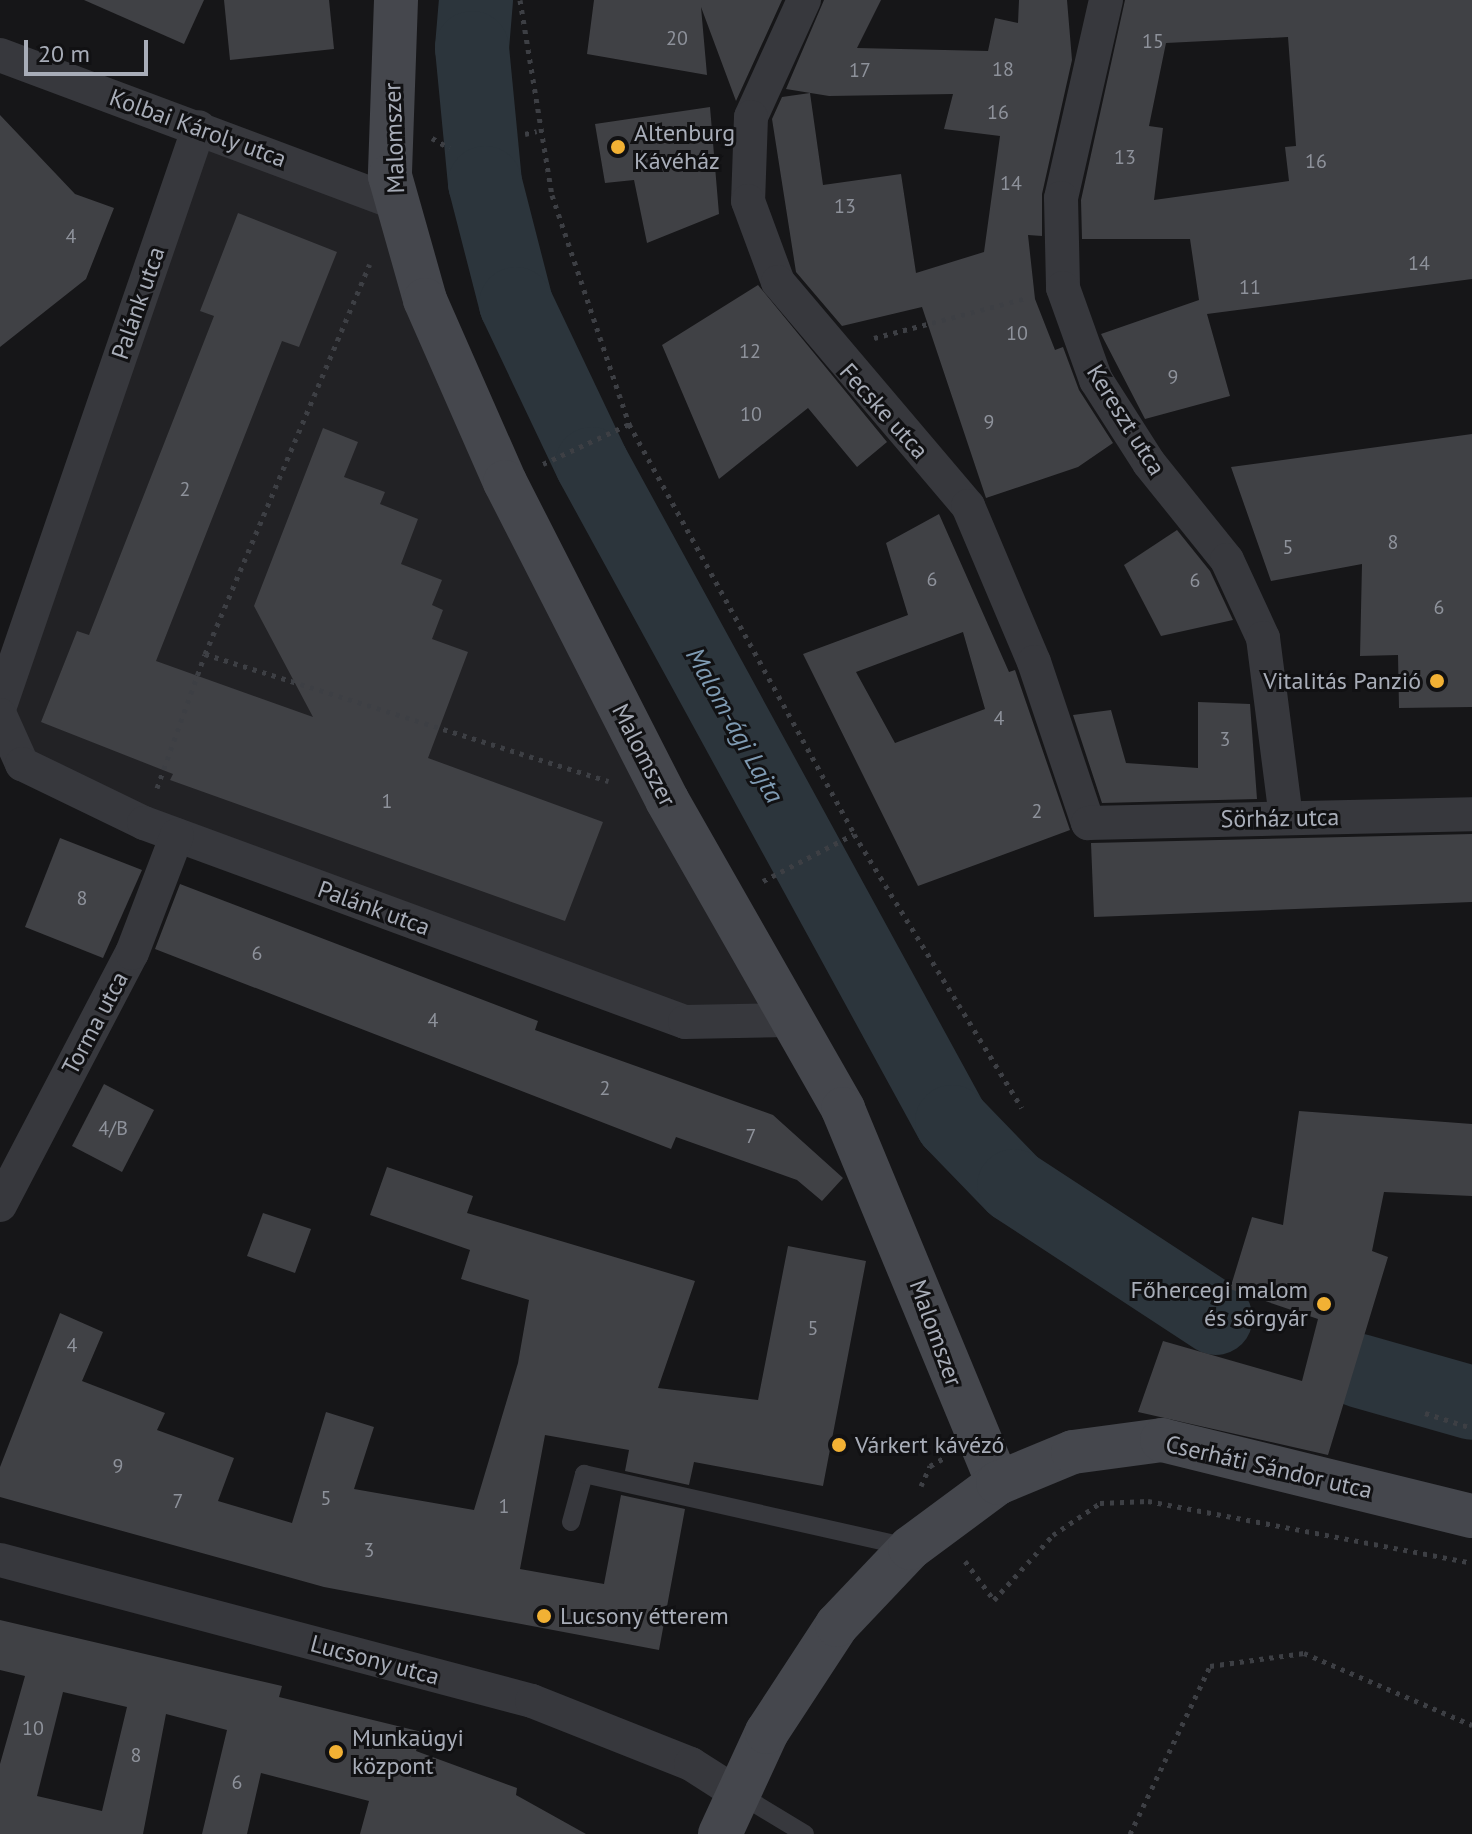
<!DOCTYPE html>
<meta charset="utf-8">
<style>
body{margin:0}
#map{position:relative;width:1472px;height:1834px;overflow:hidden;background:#161618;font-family:"PT Sans",sans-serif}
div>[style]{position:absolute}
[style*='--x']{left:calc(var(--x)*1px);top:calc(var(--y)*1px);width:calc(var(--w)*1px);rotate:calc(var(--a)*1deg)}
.built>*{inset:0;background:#222225}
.river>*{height:74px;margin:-37px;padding:0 37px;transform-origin:37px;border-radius:37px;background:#2c353c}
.building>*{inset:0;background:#404145}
.path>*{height:5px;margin-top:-2.5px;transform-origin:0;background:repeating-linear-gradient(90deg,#3d3f44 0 4px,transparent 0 10px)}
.lane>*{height:18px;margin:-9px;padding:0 9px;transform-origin:9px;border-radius:9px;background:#37383d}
.street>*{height:34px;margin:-17px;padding:0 17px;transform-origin:17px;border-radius:17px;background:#37383d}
.secondary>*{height:44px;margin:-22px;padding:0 22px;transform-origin:22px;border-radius:22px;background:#45474d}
.dots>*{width:22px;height:22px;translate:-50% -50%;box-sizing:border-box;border:4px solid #111113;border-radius:50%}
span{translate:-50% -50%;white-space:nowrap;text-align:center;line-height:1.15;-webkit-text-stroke:6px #111113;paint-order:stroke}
.number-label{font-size:20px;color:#8e929b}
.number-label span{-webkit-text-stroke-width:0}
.street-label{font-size:24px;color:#a8adb8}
.poi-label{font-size:24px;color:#a8adb8}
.left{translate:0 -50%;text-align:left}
.right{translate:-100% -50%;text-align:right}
.water-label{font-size:26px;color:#7f9bb3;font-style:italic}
.scale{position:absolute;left:24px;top:40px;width:124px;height:36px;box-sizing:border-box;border:4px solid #a8adb8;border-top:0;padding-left:10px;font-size:24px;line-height:28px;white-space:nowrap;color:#a8adb8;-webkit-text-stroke:6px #111113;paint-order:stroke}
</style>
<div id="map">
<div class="built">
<div style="clip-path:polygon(199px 127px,396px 203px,425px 300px,789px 1020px,685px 1022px,22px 764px,0 715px)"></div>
</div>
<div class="river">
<div style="--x:476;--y:0;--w:48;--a:94.8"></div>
<div style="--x:472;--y:48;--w:136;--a:84.5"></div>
<div style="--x:485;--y:183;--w:125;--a:75.6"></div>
<div style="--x:516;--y:304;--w:177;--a:64.6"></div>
<div style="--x:592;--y:464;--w:750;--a:61.32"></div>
<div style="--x:952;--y:1122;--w:89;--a:45.9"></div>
<div style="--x:1014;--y:1186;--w:241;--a:33.2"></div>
<div style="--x:1360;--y:1371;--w:116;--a:15.9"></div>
</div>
<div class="building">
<div style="clip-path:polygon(84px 0,204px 0,184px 44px)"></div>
<div style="clip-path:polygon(224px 0,329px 0,334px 49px,230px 60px)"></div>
<div style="clip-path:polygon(594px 0,782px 0,736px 101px,701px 7px,707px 75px,587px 54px)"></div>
<div style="clip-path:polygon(824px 0,881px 0,857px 48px,988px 51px,995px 18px,1018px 23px,1019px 0,1067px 0,1072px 60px,1042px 194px,1042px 236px,1028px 235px,1035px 299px,1055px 350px,1063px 347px,1079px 390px,1113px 443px,1078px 467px,986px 498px,922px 307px,842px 326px,796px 272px,772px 119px,782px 97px,810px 93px,823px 185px,901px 174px,916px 273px,984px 252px,1000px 136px,944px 129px,953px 94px,829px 96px,786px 89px)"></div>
<div style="clip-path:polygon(evenodd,1125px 0,1472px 0,1472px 279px,1207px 314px,1230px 396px,1145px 419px,1101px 334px,1199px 300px,1190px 239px,1082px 239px,1081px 200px,1125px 0,1288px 37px,1296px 146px,1285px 147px,1289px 181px,1154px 200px,1163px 128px,1149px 126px,1166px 43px,1288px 37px)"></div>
<div style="clip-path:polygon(710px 107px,719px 214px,647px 243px,634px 180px,605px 183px,595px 124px)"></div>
<div style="clip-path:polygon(0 115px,75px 194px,114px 208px,86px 279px,0 347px)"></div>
<div style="clip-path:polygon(238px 213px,337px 252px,299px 347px,282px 341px,156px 661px,313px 717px,254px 606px,323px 428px,358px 442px,344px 477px,385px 492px,380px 504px,418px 519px,401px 564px,442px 580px,432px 605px,443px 610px,432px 639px,468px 652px,428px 758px,603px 822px,565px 921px,170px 780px,173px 774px,41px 722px,77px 631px,89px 635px,214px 316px,200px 311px)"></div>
<div style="clip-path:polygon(758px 285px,887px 442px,857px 467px,808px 408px,719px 479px,662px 345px)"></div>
<div style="clip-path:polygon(1472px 434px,1472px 707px,1399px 708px,1398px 655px,1360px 656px,1362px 564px,1271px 581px,1231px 467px)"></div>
<div style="clip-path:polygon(evenodd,939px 514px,1009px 672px,1015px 670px,1070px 830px,918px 886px,803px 654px,908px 615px,886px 543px,939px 514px,963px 632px,985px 709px,895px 743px,856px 672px,963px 632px)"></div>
<div style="clip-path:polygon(1177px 530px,1210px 571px,1233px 620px,1161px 636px,1124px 565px)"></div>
<div style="clip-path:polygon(1198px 702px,1250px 704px,1257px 799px,1102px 803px,1073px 715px,1111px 710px,1126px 763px,1198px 768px)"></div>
<div style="clip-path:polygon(1472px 834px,1472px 902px,1094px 917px,1091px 843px)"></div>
<div style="clip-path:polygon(60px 838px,142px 870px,103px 958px,25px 927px)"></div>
<div style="clip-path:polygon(180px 884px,538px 1021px,535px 1030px,773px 1115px,843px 1178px,822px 1201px,797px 1180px,676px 1137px,671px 1149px,155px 949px)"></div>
<div style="clip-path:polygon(104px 1084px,154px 1110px,122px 1172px,72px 1146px)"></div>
<div style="clip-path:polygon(1299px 1111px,1472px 1124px,1472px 1196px,1384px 1192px,1372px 1251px,1388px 1257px,1328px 1455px,1138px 1412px,1163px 1341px,1302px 1381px,1318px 1319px,1230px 1289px,1252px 1217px,1283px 1225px)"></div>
<div style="clip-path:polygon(387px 1167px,473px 1196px,467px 1213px,695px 1281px,658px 1388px,758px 1400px,788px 1246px,866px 1261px,823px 1486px,694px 1462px,689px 1485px,625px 1471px,629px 1450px,545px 1435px,520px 1569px,604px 1584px,621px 1495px,685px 1509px,659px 1650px,324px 1587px,0 1497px,0 1467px,60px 1313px,103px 1332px,82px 1381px,165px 1413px,157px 1430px,234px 1458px,218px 1501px,292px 1523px,326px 1412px,374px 1427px,354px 1489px,474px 1510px,518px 1363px,529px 1300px,461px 1279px,470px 1250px,370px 1215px)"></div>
<div style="clip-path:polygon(263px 1213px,311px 1229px,295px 1273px,247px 1256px)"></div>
<div style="clip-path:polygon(evenodd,0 1620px,282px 1686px,279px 1697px,422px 1732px,416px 1751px,517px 1788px,516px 1795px,586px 1834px,360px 1834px,369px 1801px,261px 1773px,247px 1834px,202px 1834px,227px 1730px,166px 1714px,143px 1834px,0 1834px,0 1764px,25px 1676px,0 1670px,0 1620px,63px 1692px,127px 1707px,102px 1811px,37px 1796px,63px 1692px)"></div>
</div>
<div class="path">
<div style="--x:520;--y:0;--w:198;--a:80.7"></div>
<div style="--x:552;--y:195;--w:242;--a:71.4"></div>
<div style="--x:629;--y:424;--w:468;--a:61.2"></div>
<div style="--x:854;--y:834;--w:321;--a:58.5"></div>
<div style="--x:525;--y:134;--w:12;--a:-14"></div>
<div style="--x:432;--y:138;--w:20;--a:30"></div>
<div style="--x:874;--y:338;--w:158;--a:-14.7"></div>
<div style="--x:543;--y:464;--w:95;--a:-24.9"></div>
<div style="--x:205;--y:654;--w:423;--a:17.5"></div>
<div style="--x:157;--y:788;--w:142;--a:-70.3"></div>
<div style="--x:205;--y:654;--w:423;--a:-67.1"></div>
<div style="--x:763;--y:881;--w:102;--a:-27.3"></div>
<div style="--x:1425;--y:1413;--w:49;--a:17.7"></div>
<div style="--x:921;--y:1486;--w:22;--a:-66"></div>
<div style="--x:930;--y:1466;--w:16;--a:-30"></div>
<div style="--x:965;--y:1561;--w:49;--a:53.4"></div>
<div style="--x:994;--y:1600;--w:88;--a:-47.8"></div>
<div style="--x:1053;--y:1535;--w:57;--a:-34.2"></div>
<div style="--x:1100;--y:1503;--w:48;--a:-2.4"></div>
<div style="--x:1148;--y:1501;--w:330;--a:10.8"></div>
<div style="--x:1130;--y:1834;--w:186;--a:-64.5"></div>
<div style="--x:1210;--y:1666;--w:95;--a:-7.9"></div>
<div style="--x:1304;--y:1653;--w:183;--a:23.2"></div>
</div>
<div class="lane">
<div style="--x:571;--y:1522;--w:50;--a:-74.8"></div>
<div style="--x:584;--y:1474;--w:331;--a:12.7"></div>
<div style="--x:739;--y:1794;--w:77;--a:31.2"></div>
</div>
<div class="street">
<div style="--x:804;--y:0;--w:128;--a:114.4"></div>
<div style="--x:751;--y:117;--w:84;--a:92"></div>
<div style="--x:748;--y:201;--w:86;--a:69.7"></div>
<div style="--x:778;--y:282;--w:294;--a:49.7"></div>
<div style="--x:968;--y:506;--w:169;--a:67.1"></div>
<div style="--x:1034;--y:662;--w:170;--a:71.5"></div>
<div style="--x:1088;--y:823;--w:384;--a:-1.3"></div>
<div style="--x:1106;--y:0;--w:203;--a:102.8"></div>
<div style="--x:1061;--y:198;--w:90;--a:88.7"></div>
<div style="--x:1063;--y:288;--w:98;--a:70.3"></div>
<div style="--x:1096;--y:380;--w:98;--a:57.4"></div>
<div style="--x:1149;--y:463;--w:124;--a:51.2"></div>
<div style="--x:1227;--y:560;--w:86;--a:65.2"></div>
<div style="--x:1263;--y:638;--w:180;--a:82.7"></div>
<div style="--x:0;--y:55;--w:423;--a:20.5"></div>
<div style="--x:0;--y:706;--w:612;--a:-71.03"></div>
<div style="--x:0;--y:715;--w:54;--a:65.8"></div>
<div style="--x:22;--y:764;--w:136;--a:25.8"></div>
<div style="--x:144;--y:823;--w:576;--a:20.2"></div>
<div style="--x:685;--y:1022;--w:104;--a:-1.1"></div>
<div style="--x:0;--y:1205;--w:284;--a:-62.4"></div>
<div style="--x:132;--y:953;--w:126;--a:-69.1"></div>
<div style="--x:0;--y:1560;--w:550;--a:14.84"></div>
<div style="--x:532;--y:1701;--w:171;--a:21.6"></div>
<div style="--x:691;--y:1764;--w:56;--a:32.6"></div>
</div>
<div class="secondary">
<div style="--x:396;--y:0;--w:176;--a:92"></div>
<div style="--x:390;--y:176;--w:129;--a:74.2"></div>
<div style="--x:425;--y:300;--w:199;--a:66.3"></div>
<div style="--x:505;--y:482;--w:357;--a:63"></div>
<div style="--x:667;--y:800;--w:356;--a:60.3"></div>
<div style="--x:843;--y:1109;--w:405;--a:67.5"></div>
<div style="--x:720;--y:1834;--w:112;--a:-65.3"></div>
<div style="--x:767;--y:1732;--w:128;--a:-56.8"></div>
<div style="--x:837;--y:1625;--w:106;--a:-46.5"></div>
<div style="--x:910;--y:1548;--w:109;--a:-36.5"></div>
<div style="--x:998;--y:1483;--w:81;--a:-22.5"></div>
<div style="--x:1073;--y:1452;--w:90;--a:-7.7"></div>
<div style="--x:1162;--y:1440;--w:319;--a:13.8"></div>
</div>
<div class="dots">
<div style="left:618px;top:147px;background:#f2b134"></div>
<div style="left:1437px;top:681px;background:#f2b134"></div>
<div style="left:1324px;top:1304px;background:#f2b134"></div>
<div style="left:839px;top:1445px;background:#f2b134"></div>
<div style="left:544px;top:1616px;background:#f2b134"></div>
<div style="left:336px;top:1752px;background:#f2b134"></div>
</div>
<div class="number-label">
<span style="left:677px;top:38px">20</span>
<span style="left:1153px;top:41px">15</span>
<span style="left:1003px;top:69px">18</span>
<span style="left:860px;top:70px">17</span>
<span style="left:998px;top:112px">16</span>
<span style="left:1125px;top:157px">13</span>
<span style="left:1316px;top:161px">16</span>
<span style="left:1011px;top:183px">14</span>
<span style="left:845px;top:206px">13</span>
<span style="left:71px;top:236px">4</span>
<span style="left:1419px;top:263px">14</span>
<span style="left:1250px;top:287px">11</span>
<span style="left:1017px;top:333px">10</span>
<span style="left:750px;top:351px">12</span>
<span style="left:1173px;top:377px">9</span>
<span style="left:751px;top:414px">10</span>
<span style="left:989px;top:422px">9</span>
<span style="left:185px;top:489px">2</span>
<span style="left:1393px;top:542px">8</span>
<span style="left:1288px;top:547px">5</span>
<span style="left:932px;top:579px">6</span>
<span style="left:1195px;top:580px">6</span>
<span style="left:1439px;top:607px">6</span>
<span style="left:999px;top:718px">4</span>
<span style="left:1225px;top:739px">3</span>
<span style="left:387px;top:801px">1</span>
<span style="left:1037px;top:811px">2</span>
<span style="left:82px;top:898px">8</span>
<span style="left:257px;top:953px">6</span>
<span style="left:433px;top:1020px">4</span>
<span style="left:605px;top:1088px">2</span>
<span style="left:113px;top:1128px">4/B</span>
<span style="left:751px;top:1136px">7</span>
<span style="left:813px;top:1328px">5</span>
<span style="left:72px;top:1345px">4</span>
<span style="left:118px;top:1466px">9</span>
<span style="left:326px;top:1498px">5</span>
<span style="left:178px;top:1501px">7</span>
<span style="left:504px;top:1506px">1</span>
<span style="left:369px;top:1550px">3</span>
<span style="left:33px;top:1728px">10</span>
<span style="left:136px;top:1755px">8</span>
<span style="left:237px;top:1782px">6</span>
</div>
<div class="street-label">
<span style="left:198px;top:128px;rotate:20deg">Kolbai Károly utca</span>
<span style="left:394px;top:138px;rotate:-92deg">Malomszer</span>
<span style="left:138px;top:303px;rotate:-71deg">Palánk utca</span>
<span style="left:884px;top:411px;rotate:48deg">Fecske utca</span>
<span style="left:1126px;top:420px;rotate:58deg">Kereszt utca</span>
<span style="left:644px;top:755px;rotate:63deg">Malomszer</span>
<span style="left:1280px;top:818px;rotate:-1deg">Sörház utca</span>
<span style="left:374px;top:908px;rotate:20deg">Palánk utca</span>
<span style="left:95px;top:1023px;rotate:-62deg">Torma utca</span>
<span style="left:936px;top:1333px;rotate:70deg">Malomszer</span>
<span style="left:1269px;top:1467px;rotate:13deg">Cserháti Sándor utca</span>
<span style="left:375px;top:1660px;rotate:15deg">Lucsony utca</span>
</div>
<div class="poi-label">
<span class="left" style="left:634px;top:147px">Altenburg<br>Kávéház</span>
<span class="right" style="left:1421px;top:681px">Vitalitás Panzió</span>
<span class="right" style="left:1308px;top:1304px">Főhercegi malom<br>és sörgyár</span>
<span class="left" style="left:855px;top:1445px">Várkert kávézó</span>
<span class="left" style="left:560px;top:1616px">Lucsony étterem</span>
<span class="left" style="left:352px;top:1752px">Munkaügyi<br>központ</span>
</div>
<div class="water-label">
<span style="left:735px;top:725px;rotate:61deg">Malom-ági Lajta</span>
</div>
<div class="scale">20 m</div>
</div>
